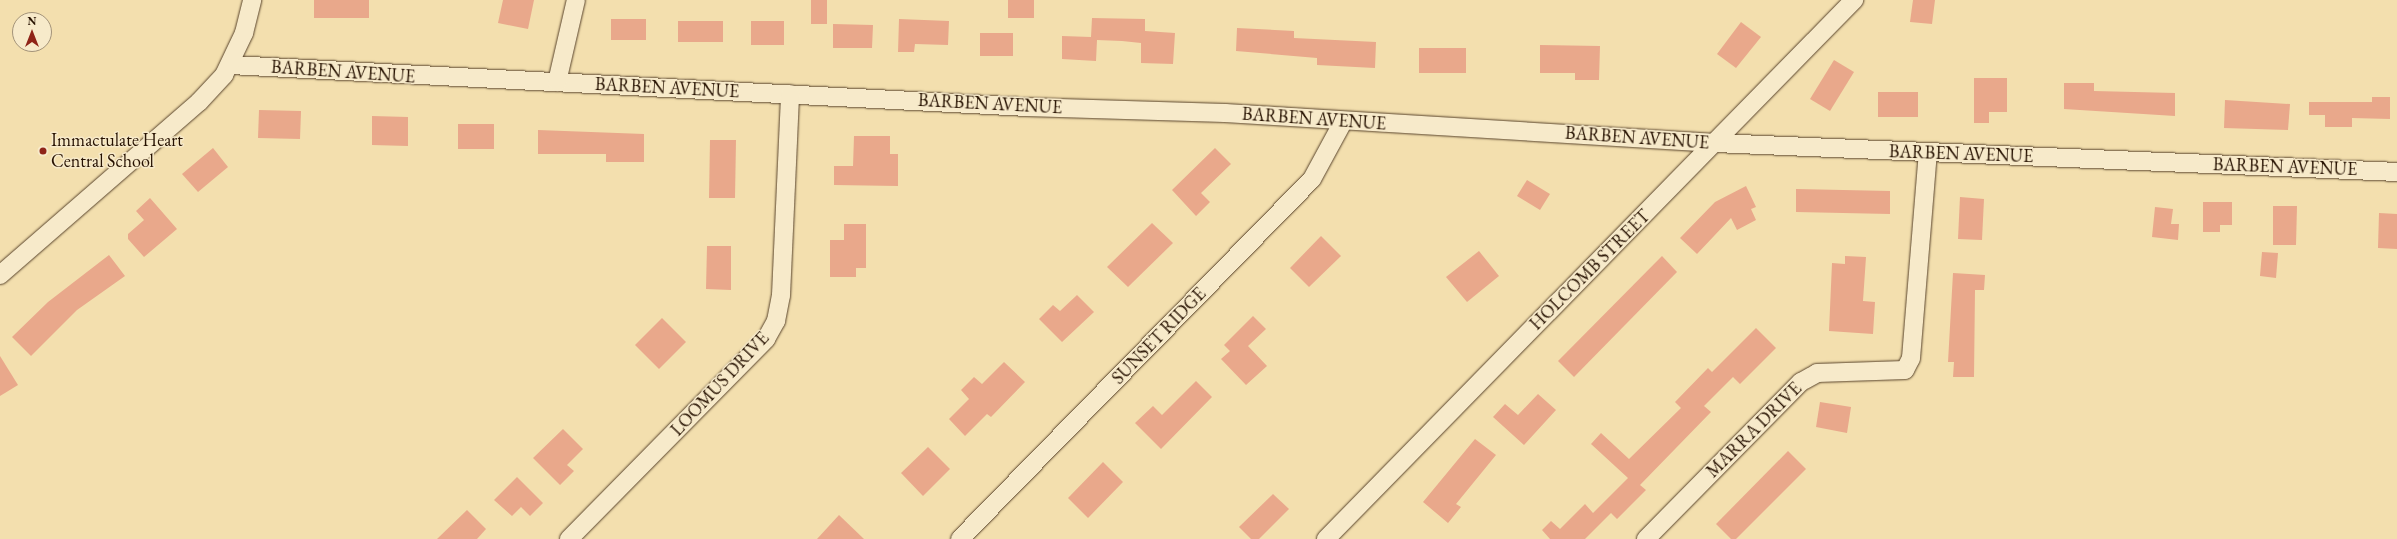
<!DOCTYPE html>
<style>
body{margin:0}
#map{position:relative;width:2397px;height:539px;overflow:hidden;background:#f3dfae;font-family:"EB Garamond",serif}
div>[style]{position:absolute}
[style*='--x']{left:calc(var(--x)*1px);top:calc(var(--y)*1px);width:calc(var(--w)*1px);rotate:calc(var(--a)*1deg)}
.building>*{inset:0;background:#e9a88b}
.roads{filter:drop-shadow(0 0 1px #59442c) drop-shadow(0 0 1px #59442c)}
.minor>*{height:18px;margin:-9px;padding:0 9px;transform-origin:9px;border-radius:9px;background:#f7eaca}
.dots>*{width:11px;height:11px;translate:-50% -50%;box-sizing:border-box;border:2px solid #f7eaca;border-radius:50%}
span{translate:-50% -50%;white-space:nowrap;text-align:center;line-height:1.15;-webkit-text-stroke:3px #f7eaca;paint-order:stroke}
.street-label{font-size:18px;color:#261100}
.poi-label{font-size:18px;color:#261100}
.left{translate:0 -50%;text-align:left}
.north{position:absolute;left:12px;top:12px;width:40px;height:40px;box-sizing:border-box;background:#f7eaca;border:1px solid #a39379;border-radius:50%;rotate:0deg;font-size:11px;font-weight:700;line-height:16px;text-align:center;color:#261100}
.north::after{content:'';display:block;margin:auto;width:14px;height:18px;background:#8f2418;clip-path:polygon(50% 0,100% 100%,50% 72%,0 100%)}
</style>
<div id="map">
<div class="building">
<div style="clip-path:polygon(314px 0,369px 0,369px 18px,314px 18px)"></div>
<div style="clip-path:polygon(503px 0,534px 0,528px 29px,498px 23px)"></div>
<div style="clip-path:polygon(811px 0,827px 0,827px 24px,811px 24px)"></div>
<div style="clip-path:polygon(1008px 0,1034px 0,1034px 18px,1008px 18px)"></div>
<div style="clip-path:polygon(1913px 0,1935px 0,1932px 24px,1910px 22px)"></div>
<div style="clip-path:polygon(1092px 18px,1145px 19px,1145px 31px,1175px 33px,1173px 64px,1141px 63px,1141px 43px,1122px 41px,1097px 40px,1096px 61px,1062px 59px,1062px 36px,1091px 37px)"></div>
<div style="clip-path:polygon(611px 19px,646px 19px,646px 40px,611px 40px)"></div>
<div style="clip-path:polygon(899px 19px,949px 21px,948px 45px,915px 44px,914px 52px,898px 52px)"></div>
<div style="clip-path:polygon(678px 21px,723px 21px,723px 42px,678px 42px)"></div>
<div style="clip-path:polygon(751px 21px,784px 21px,784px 45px,751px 45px)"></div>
<div style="clip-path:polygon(1741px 22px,1761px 37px,1736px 68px,1717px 54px)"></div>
<div style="clip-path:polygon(833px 24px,873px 25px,872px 48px,833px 48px)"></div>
<div style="clip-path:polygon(1237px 28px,1294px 31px,1294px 38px,1376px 42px,1375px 68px,1317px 65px,1317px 58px,1236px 51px)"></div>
<div style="clip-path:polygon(980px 33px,1013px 33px,1013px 56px,980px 56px)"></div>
<div style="clip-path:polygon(1540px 45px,1600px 46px,1599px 80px,1575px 80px,1575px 73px,1540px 73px)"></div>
<div style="clip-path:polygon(1419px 48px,1466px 48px,1466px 73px,1419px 73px)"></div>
<div style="clip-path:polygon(1834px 60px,1854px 72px,1830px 111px,1810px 99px)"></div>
<div style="clip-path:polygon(1974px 78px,2007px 78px,2007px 112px,1989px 112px,1989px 123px,1974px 123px)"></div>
<div style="clip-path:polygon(2064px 83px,2094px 83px,2094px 91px,2175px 93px,2175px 116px,2064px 109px)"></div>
<div style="clip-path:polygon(1878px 92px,1918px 92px,1918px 117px,1878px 117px)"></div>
<div style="clip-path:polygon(2372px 97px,2390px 97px,2390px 119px,2352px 118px,2352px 127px,2325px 127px,2325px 115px,2309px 115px,2309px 102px,2372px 102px)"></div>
<div style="clip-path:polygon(2225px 100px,2290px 104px,2288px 130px,2224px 128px)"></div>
<div style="clip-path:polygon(259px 110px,301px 111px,300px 139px,258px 138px)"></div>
<div style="clip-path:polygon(372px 116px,408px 117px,408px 146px,372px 145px)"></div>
<div style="clip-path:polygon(458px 124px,494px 124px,494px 149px,458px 149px)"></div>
<div style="clip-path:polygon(538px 130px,644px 134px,644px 162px,606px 162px,606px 154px,538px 154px)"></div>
<div style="clip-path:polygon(854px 136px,890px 136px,890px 154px,898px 154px,898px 186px,834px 185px,834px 166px,853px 166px)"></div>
<div style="clip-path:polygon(710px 140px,736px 140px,735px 198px,709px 198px)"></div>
<div style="clip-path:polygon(213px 148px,228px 167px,198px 192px,182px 174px)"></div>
<div style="clip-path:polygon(1215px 148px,1231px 164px,1201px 193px,1210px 202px,1196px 216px,1172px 190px)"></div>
<div style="clip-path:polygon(1527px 180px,1550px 194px,1540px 210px,1517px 196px)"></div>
<div style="clip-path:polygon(1746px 186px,1756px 207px,1751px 209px,1756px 220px,1737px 230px,1731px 218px,1697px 254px,1680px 238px,1715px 202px)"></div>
<div style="clip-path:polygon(1796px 189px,1890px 191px,1890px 214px,1796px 212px)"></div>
<div style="clip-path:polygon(1960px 197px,1984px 199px,1982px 240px,1958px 239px)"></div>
<div style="clip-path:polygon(150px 198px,177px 229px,144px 257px,128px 239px,128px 234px,144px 220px,136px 211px)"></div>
<div style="clip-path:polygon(2203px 202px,2232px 202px,2232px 225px,2220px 225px,2220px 232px,2203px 232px)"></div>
<div style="clip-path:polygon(2273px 206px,2297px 206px,2296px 245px,2273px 245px)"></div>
<div style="clip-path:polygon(2155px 207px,2173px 209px,2171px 224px,2179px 224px,2178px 240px,2152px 237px)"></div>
<div style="clip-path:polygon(2379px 213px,2397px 214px,2397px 249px,2378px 248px)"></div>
<div style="clip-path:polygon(1152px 223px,1173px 243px,1128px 287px,1107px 267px)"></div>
<div style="clip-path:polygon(844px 224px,866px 224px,866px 268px,856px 268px,856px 277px,830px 277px,830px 240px,844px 240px)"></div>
<div style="clip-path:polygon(1321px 236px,1341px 256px,1309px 287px,1290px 268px)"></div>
<div style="clip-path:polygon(707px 246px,731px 246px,731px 290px,706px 289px)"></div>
<div style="clip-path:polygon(1479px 251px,1499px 276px,1467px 302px,1446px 277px)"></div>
<div style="clip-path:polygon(2262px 252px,2278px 253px,2276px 278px,2260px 276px)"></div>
<div style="clip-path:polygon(109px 255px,125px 276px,77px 310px,31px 356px,12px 337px,48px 302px)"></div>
<div style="clip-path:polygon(1662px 256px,1677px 272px,1574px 377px,1558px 361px)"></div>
<div style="clip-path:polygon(1845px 256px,1866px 257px,1863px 301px,1875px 302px,1873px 334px,1829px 331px,1832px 263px,1845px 264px)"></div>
<div style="clip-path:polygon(1953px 273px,1985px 275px,1984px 290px,1975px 290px,1974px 377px,1953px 377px,1954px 362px,1948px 362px)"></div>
<div style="clip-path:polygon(1077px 295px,1094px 312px,1062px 342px,1039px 319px,1053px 305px,1060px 311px)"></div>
<div style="clip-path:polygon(1253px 316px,1266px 329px,1248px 346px,1267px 366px,1246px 385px,1221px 359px,1230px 351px,1224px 345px)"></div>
<div style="clip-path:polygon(662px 318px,686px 342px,659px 369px,635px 345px)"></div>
<div style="clip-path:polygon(1756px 328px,1776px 348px,1740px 384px,1733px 377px,1704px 406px,1711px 412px,1640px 485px,1646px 490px,1617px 519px,1611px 513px,1585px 539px,1550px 539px,1542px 530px,1551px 521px,1560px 529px,1585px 504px,1593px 513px,1628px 478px,1591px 444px,1601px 433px,1629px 459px,1681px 408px,1675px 402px,1708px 368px,1712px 372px)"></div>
<div style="clip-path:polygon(0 356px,18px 385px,0 396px)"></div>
<div style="clip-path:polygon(1004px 362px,1025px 382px,991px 417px,987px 414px,965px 436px,949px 419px,969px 399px,961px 390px,974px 377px,982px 384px)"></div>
<div style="clip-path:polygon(1196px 381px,1212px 397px,1161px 449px,1135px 423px,1153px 406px,1162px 415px)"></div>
<div style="clip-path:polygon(1538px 394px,1556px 410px,1524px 445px,1493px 417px,1505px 404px,1518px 415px)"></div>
<div style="clip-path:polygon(1820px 402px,1851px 407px,1847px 433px,1816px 427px)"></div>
<div style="clip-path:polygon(563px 429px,583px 449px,567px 465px,574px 471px,560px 485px,533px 458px)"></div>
<div style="clip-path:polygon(1475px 439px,1496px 455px,1456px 504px,1461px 507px,1448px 523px,1423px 502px)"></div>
<div style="clip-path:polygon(928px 447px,950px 469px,923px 496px,901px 473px)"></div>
<div style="clip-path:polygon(1788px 451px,1806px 469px,1736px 539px,1731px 539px,1716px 524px)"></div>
<div style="clip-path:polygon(1103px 462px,1123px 482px,1088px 518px,1068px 498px)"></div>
<div style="clip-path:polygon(517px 477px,543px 503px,530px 516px,521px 507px,512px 516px,494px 500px)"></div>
<div style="clip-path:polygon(1273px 494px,1289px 509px,1259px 539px,1251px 539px,1239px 527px)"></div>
<div style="clip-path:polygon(467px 510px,486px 529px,477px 539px,437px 539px)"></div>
<div style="clip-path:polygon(839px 515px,864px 539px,817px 539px)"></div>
</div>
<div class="roads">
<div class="minor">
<div style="--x:231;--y:65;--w:796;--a:3.02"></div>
<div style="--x:1026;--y:107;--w:199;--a:1.7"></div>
<div style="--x:1225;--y:113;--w:491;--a:3.5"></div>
<div style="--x:1715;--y:143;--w:683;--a:2.43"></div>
<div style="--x:557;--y:82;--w:84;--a:-77"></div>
<div style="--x:0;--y:275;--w:264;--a:-41"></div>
<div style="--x:199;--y:102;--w:37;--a:-47"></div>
<div style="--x:224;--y:75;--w:47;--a:-64.5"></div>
<div style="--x:244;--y:33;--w:34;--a:-76"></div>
<div style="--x:569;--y:539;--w:281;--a:-45.4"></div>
<div style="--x:766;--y:339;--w:21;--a:-61"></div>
<div style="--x:776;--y:321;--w:26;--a:-79"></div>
<div style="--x:781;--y:295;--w:201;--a:-87.4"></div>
<div style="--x:960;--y:539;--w:503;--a:-45.64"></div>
<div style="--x:1312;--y:179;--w:65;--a:-61.5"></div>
<div style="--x:1326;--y:539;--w:755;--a:-45.59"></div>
<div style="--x:1646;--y:539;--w:221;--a:-45.4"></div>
<div style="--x:1801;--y:382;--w:18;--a:-29"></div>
<div style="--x:1817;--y:373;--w:88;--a:-2"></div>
<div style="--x:1905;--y:370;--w:13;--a:-63"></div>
<div style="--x:1911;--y:358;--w:206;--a:-85.3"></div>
</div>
</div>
<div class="dots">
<div style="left:43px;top:151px;background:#8f2418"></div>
</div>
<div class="street-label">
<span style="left:343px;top:72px;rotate:4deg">BARBEN AVENUE</span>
<span style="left:667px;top:88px;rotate:3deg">BARBEN AVENUE</span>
<span style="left:990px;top:104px;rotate:3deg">BARBEN AVENUE</span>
<span style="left:1314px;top:119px;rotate:4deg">BARBEN AVENUE</span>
<span style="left:1637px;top:138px;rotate:4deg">BARBEN AVENUE</span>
<span style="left:1961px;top:154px;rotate:2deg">BARBEN AVENUE</span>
<span style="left:2285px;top:167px;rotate:2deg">BARBEN AVENUE</span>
<span style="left:1590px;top:270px;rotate:-45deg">HOLCOMB STREET</span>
<span style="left:1159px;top:336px;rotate:-46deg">SUNSET RIDGE</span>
<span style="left:720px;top:384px;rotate:-47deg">LOOMUS DRIVE</span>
<span style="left:1754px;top:430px;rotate:-45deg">MARRA DRIVE</span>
</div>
<div class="poi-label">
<span class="left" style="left:51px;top:151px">Immactulate Heart<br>Central School</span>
</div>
<div class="north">N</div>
</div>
